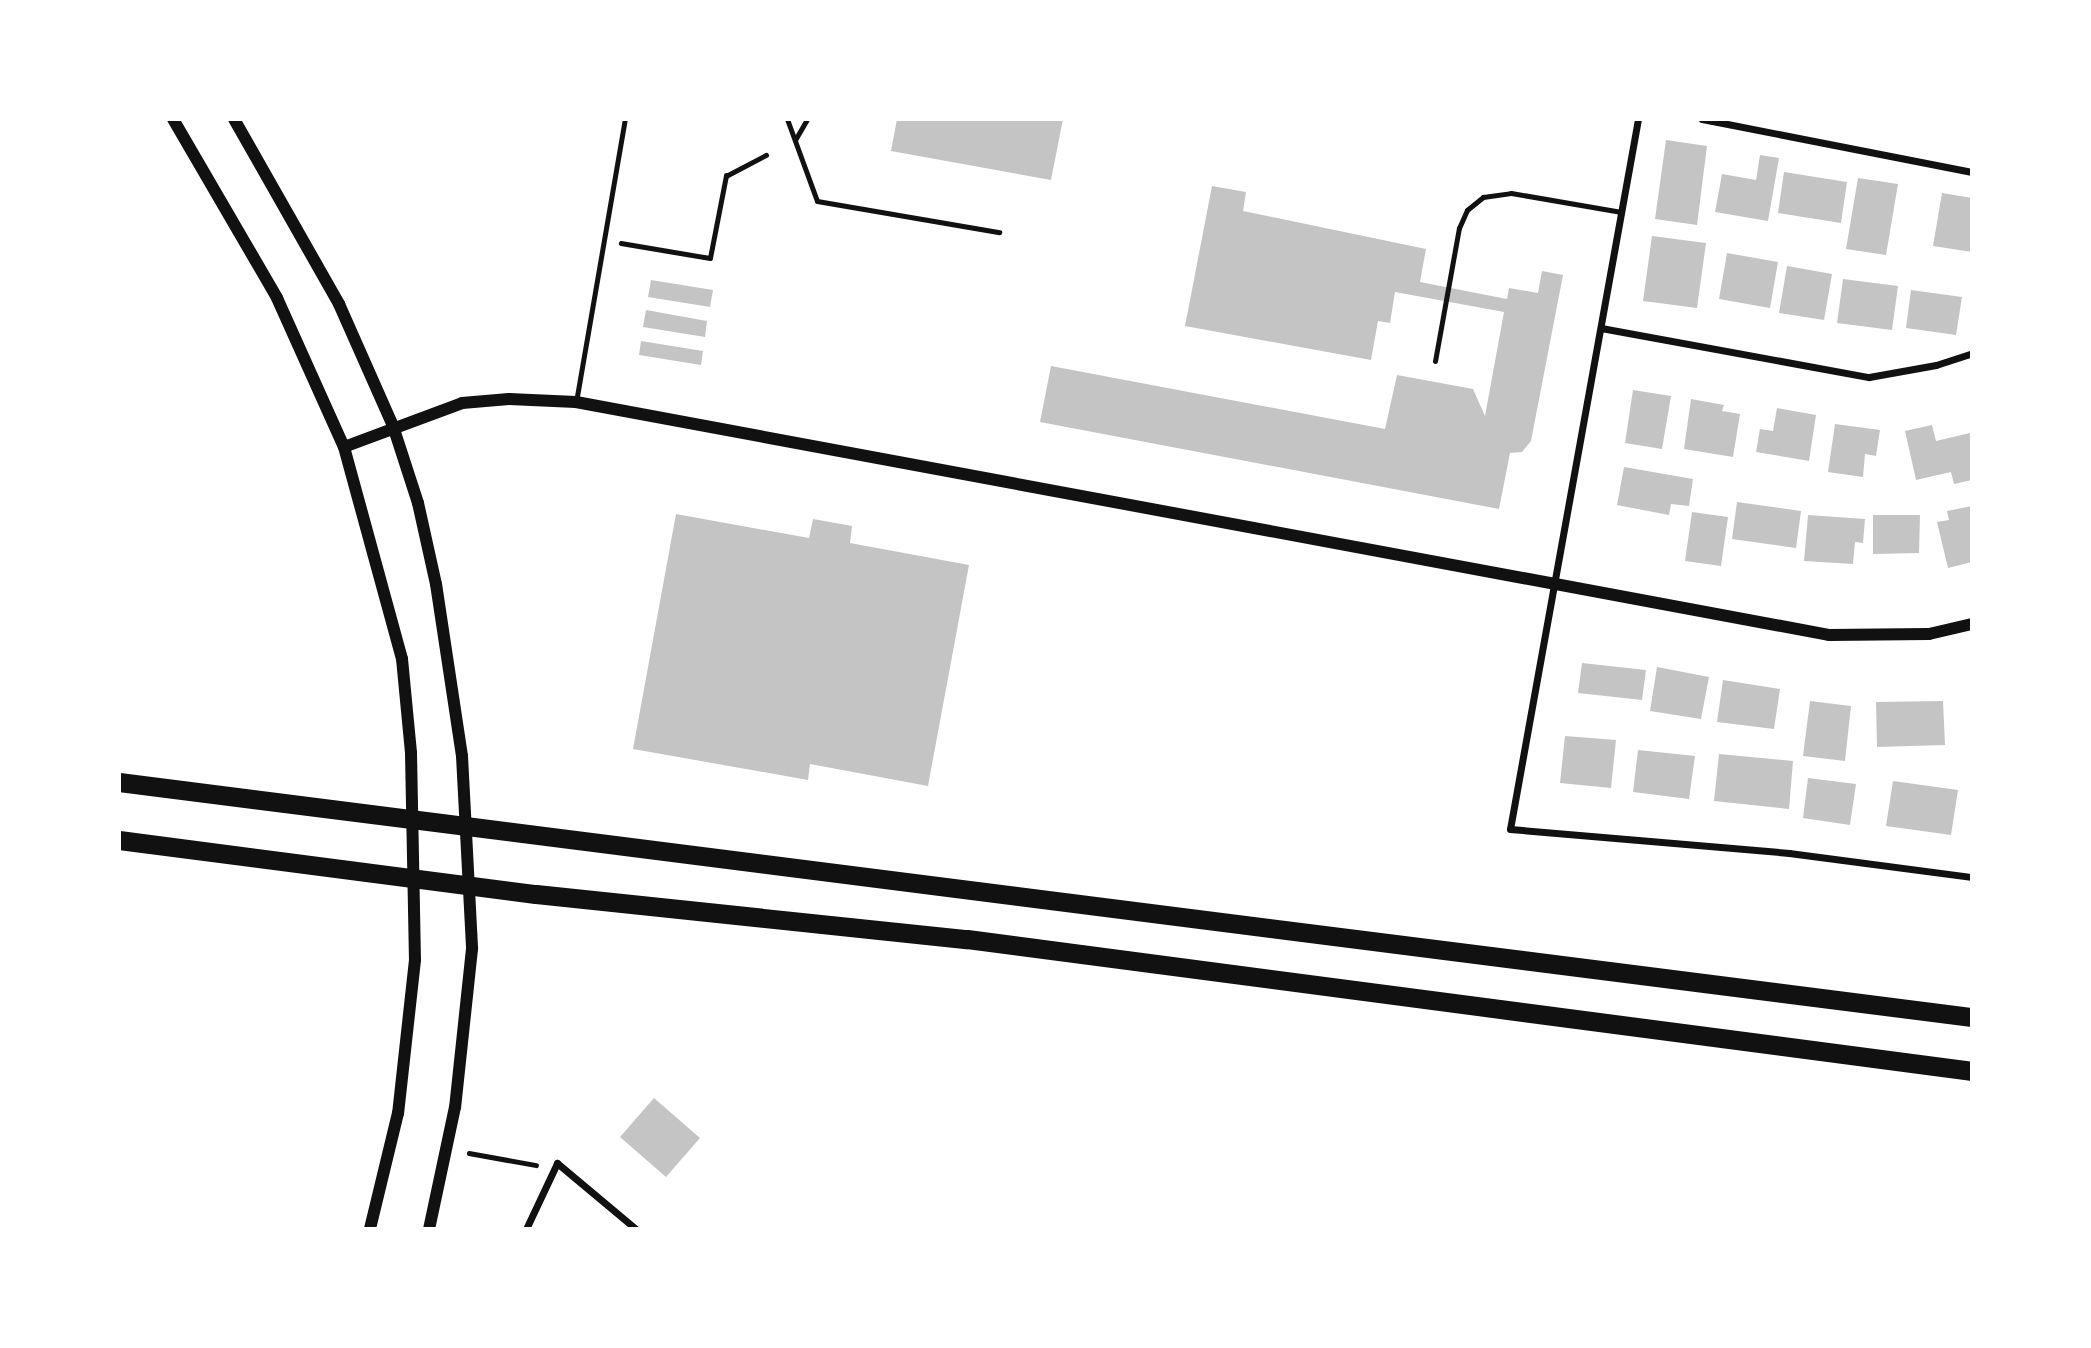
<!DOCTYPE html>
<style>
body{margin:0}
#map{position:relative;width:2091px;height:1348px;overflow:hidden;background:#fff;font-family:"Roboto Condensed",sans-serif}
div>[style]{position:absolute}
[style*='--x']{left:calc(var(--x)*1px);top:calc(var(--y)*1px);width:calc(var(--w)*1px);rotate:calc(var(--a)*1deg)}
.building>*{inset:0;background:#c4c4c4}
.path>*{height:4.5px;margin:-2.25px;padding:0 2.25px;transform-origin:2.25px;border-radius:2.25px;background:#111}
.service>*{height:5px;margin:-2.5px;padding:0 2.5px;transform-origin:2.5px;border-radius:2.5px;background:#111}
.minor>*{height:7px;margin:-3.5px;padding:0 3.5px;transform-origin:3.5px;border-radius:3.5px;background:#111}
.tertiary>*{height:12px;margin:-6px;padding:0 6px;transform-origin:6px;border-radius:6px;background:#111}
.trunk>*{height:19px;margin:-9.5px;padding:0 9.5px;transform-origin:9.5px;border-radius:9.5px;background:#111}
span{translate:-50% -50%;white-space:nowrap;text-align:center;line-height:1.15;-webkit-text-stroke:7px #fff;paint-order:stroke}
.frame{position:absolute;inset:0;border:121px solid #fff;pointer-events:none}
</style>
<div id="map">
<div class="building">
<div style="clip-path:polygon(897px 119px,1063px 119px,1051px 180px,891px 151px)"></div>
<div style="clip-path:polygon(1666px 140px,1707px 146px,1697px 225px,1655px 219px)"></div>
<div style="clip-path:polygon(1760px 155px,1779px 158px,1768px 221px,1715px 212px,1722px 174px,1756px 180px)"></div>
<div style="clip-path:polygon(1784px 172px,1847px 182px,1841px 223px,1778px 213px)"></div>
<div style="clip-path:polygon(1858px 178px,1898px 184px,1886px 255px,1846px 249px)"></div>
<div style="clip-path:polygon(1212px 186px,1246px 192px,1243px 211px,1426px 249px,1420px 282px,1507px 299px,1509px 288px,1538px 293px,1542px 271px,1563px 275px,1531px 441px,1522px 452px,1510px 453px,1499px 509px,1040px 422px,1051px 366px,1385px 429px,1397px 375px,1473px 389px,1485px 416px,1504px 312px,1395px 292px,1390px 323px,1378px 321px,1371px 360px,1185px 326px)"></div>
<div style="clip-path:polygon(1942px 193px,1972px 198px,1972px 252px,1933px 246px)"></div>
<div style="clip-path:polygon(1652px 236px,1706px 243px,1697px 308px,1643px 301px)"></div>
<div style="clip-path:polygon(1727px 253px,1778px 262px,1770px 308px,1719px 299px)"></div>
<div style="clip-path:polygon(1787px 266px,1832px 274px,1824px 320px,1779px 313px)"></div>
<div style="clip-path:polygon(1843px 279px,1898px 286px,1892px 330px,1837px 323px)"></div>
<div style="clip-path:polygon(651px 280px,713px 290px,710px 307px,648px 297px)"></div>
<div style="clip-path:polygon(1911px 290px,1962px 297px,1956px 335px,1906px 328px)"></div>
<div style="clip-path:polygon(646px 310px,707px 321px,705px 337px,643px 327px)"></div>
<div style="clip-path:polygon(641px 341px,703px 351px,701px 365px,639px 355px)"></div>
<div style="clip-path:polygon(1633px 390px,1671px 396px,1662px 449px,1625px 443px)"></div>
<div style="clip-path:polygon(1691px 399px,1724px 405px,1722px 411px,1740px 414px,1733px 457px,1684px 449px)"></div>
<div style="clip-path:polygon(1777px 408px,1816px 415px,1809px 461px,1756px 452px,1760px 429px,1773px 431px)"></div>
<div style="clip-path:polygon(1835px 424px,1880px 430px,1876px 456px,1865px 454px,1863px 477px,1828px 472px)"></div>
<div style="clip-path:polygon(1932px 425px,1936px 441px,1970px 433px,1972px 480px,1954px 484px,1951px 472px,1916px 480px,1905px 431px)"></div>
<div style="clip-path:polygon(1624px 467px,1693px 479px,1689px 506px,1671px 504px,1669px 515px,1617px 505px)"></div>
<div style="clip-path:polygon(1737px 502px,1801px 511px,1796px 548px,1732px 539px)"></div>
<div style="clip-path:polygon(1972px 506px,1972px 562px,1948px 568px,1937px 522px,1949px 520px,1947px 511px)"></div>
<div style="clip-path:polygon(1692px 512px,1728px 517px,1721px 566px,1685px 561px)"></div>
<div style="clip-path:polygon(676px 514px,809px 538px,813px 519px,852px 526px,850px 543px,969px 565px,928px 786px,810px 764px,808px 780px,633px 749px)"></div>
<div style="clip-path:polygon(1808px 515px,1865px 519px,1863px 543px,1855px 542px,1853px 564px,1804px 561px)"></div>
<div style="clip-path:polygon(1873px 515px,1920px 515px,1919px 553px,1873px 554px)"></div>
<div style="clip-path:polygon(1582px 663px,1646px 670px,1642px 700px,1578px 693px)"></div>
<div style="clip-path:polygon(1657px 667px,1709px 677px,1701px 719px,1650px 711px)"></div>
<div style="clip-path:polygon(1723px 680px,1780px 689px,1774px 729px,1717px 722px)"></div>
<div style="clip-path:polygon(1810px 701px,1851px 706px,1845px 761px,1803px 756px)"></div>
<div style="clip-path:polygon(1943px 701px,1945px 745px,1877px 747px,1876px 702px)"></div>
<div style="clip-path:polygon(1565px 736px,1616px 740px,1611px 788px,1560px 783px)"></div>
<div style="clip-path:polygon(1638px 750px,1695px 756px,1689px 799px,1633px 792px)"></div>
<div style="clip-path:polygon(1719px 754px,1793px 761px,1789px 809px,1714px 801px)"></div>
<div style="clip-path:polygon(1808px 778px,1856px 784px,1850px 825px,1803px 818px)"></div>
<div style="clip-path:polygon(1893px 781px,1958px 790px,1951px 835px,1886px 826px)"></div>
<div style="clip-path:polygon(654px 1098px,700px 1138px,666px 1177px,620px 1137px)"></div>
</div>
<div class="path">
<div style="--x:621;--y:243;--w:90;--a:9.6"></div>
<div style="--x:710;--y:258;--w:84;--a:-79"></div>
<div style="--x:726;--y:176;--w:45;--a:-27.7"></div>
<div style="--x:469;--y:1153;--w:68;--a:10.2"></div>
</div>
<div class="service">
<div style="--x:787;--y:119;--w:87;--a:69.9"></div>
<div style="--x:817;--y:201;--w:185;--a:9.7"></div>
<div style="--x:795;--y:140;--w:24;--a:-60"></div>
<div style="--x:1435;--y:361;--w:135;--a:-79.8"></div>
<div style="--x:1459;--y:228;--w:20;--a:-66"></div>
<div style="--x:1467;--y:210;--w:21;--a:-39"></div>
<div style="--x:1483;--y:197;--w:28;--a:-8"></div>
<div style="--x:1511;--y:193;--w:112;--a:9.8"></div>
<div style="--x:576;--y:402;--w:287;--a:-80.2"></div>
</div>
<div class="minor">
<div style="--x:1638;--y:119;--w:721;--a:100.22"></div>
<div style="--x:1510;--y:829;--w:280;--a:4.9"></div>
<div style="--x:1789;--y:853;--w:185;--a:7.5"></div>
<div style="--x:1702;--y:119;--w:275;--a:11.1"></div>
<div style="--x:1601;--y:328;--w:272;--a:10.4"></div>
<div style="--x:1869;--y:377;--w:68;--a:-10.2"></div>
<div style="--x:1936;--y:365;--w:38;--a:-18"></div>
<div style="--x:526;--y:1229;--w:73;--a:-64.8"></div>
<div style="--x:557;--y:1163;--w:103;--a:39.9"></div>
</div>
<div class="tertiary">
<div style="--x:173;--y:119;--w:207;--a:59.8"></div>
<div style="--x:277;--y:298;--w:163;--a:65.8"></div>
<div style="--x:344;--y:447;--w:220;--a:74.7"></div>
<div style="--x:402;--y:659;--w:94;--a:84.5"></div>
<div style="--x:411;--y:753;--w:207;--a:88.9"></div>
<div style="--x:415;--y:960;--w:154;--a:96.3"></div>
<div style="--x:398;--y:1113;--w:119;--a:103.6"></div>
<div style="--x:234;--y:119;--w:213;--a:60.4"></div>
<div style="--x:339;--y:304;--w:133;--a:66.1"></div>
<div style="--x:393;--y:426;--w:81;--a:72"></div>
<div style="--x:418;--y:503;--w:83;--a:77.5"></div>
<div style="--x:436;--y:584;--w:174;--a:81.4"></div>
<div style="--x:462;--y:756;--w:193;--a:87"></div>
<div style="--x:472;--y:949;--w:159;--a:96.1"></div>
<div style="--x:455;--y:1107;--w:125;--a:102"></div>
<div style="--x:344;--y:447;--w:126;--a:-20.4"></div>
<div style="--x:462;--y:403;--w:47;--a:-4.9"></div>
<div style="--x:509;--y:399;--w:67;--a:2.6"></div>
<div style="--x:576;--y:402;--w:1274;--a:10.53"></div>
<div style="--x:1829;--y:635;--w:100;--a:-0.6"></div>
<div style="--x:1929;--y:634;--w:44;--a:-13.1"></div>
</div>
<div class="trunk">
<div style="--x:119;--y:782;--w:1868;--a:7.23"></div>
<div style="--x:119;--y:840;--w:420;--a:7.4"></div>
<div style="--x:536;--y:894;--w:433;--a:6"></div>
<div style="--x:967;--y:939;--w:1014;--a:7.48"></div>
</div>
<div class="frame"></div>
</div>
